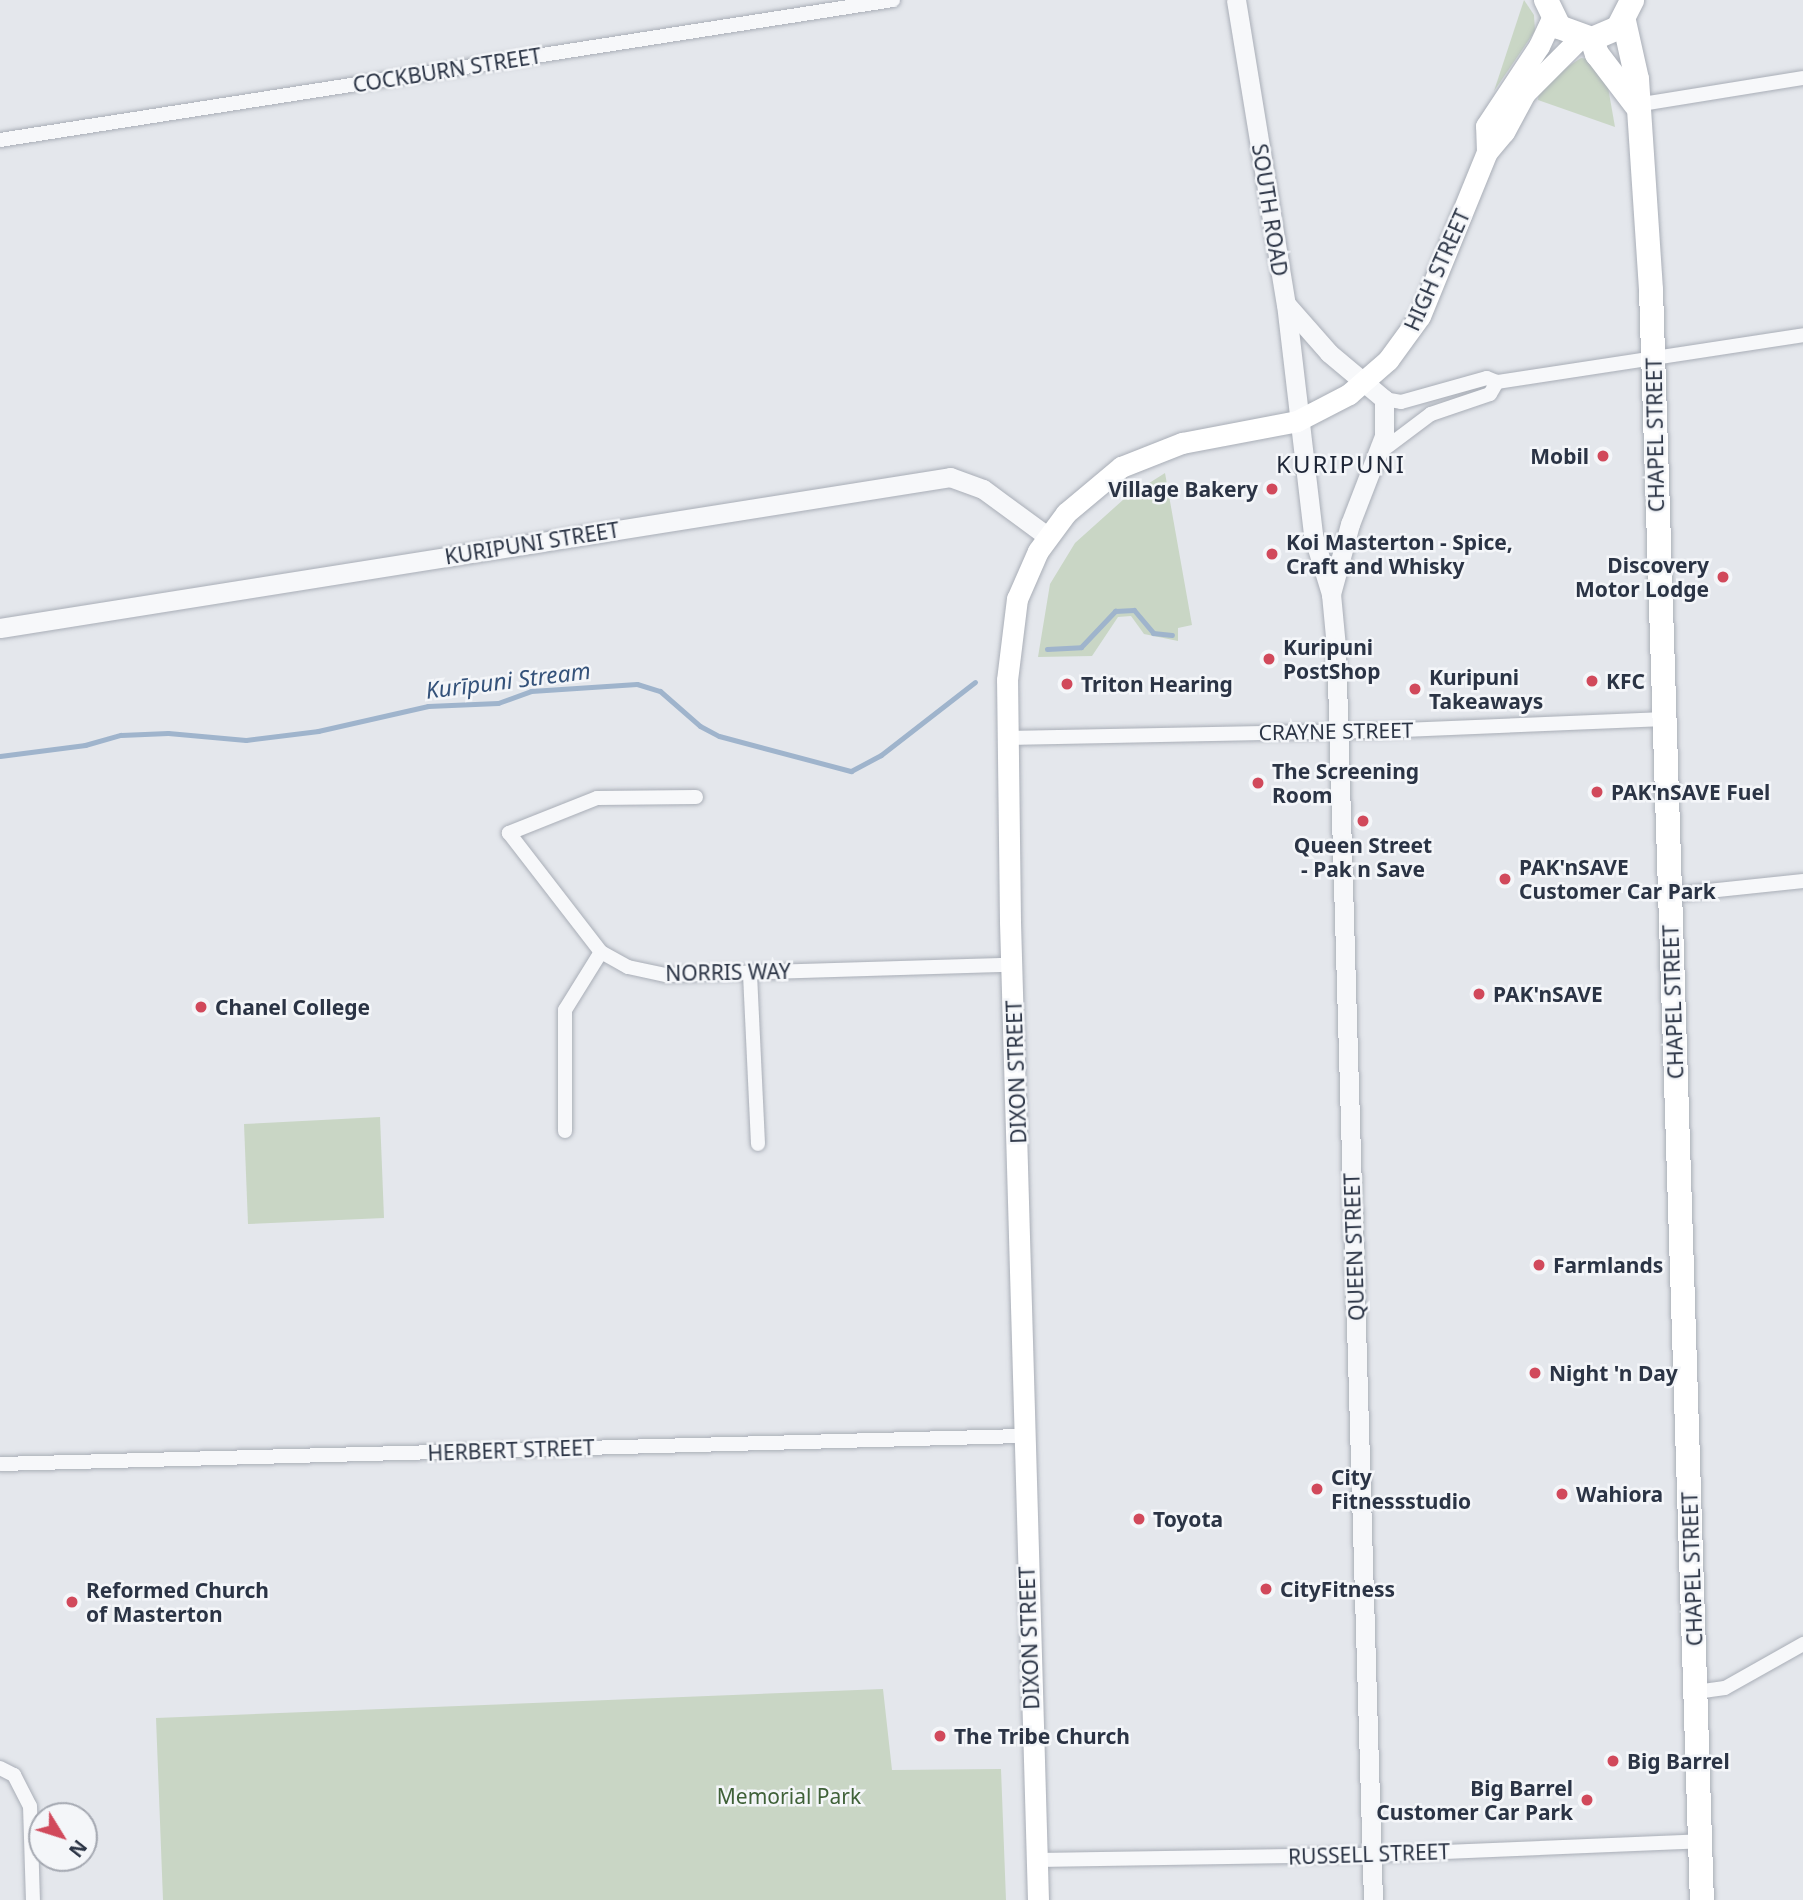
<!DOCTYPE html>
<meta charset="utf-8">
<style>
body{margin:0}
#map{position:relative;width:1803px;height:1900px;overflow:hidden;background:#e4e7ec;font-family:"Noto Sans",sans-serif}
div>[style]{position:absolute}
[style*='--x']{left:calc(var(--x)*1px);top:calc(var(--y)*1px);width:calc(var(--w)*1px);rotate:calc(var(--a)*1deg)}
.green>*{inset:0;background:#c9d6c5}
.stream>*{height:5px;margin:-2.5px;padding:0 2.5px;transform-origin:2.5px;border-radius:2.5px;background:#9fb4cc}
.roads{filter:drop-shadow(0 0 2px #a9aeb7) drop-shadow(0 0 2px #a9aeb7)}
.minor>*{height:14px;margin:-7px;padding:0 7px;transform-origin:7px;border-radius:7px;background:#f7f8fa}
.tertiary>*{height:19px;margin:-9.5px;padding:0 9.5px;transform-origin:9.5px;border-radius:9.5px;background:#f7f8fa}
.secondary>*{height:21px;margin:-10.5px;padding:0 10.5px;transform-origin:10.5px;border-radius:10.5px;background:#fff}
.trunk>*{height:24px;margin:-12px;padding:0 12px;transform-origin:12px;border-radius:12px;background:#fff}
.dots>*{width:19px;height:19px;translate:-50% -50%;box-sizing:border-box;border:4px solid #f4f6f9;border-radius:50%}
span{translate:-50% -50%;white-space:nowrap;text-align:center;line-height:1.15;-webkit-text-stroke:5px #f4f6f9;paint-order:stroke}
.street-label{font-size:21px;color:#2b3445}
.poi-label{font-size:21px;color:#2b3445;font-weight:700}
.right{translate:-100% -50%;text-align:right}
.left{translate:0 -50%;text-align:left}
.park-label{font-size:21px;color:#3f6138}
.water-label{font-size:23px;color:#34527a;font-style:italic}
.quarter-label{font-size:24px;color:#1d2536;letter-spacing:2px}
.north{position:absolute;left:28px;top:1802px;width:70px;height:70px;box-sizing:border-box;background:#f4f6f9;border:2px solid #a4a8b1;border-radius:50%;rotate:128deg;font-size:19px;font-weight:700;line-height:28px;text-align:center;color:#2b3445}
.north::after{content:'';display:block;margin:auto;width:24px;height:32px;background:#d1495b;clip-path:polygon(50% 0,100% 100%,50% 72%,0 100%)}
</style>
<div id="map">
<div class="green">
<div style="clip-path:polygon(1524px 0,1534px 15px,1535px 31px,1494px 91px)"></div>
<div style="clip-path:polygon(1581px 58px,1588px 59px,1606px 76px,1615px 127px,1538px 100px,1539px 91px,1552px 77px)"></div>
<div style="clip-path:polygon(1165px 473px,1192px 625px,1178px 628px,1178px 641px,1144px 634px,1131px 616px,1118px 617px,1092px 656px,1038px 657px,1050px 584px,1075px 543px,1124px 499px)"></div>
<div style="clip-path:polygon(380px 1117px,384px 1218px,248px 1224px,244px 1124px)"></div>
<div style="clip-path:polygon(883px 1689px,892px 1770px,1001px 1769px,1006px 1900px,163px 1900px,156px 1718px)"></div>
</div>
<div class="stream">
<div style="--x:1047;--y:649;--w:34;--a:-3"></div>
<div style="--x:1081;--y:647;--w:50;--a:-46.6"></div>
<div style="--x:1115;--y:611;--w:19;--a:-3"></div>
<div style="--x:1134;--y:610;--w:30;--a:50"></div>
<div style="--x:1153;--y:633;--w:19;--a:6"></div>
<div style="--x:0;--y:756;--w:86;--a:-7.4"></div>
<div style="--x:85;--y:745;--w:37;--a:-16"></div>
<div style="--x:121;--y:735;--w:47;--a:-2.4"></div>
<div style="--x:168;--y:733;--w:78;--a:5.1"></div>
<div style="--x:246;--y:740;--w:73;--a:-7.1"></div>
<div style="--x:318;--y:731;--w:113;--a:-12.8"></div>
<div style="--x:428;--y:706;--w:70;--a:-2.5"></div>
<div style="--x:498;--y:703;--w:35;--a:-20"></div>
<div style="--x:531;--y:691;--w:106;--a:-3.8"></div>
<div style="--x:637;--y:684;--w:24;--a:17"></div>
<div style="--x:660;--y:691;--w:53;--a:41.2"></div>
<div style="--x:700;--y:726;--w:21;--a:28"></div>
<div style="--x:719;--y:736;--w:137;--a:14.9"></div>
<div style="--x:851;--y:771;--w:34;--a:-28"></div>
<div style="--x:881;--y:755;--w:119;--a:-37.8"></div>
</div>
<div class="roads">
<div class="minor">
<div style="--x:1636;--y:105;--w:169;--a:-9.2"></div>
<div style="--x:0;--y:140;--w:904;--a:-8.91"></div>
<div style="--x:1384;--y:399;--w:17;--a:10"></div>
<div style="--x:1401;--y:402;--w:89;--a:-15.6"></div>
<div style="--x:1487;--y:378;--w:11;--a:22"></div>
<div style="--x:1497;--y:382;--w:310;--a:-8.7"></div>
<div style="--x:1379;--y:453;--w:65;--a:-36.9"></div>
<div style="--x:1431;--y:414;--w:62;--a:-18.7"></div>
<div style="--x:1490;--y:394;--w:14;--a:-60"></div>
<div style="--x:1007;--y:738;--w:372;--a:-1.1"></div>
<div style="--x:1379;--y:731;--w:286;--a:-2.4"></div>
<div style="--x:696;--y:797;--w:99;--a:179.4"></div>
<div style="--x:597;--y:798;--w:95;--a:158.3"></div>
<div style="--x:509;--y:833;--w:150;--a:52.3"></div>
<div style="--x:601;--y:952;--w:31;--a:29"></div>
<div style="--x:628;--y:967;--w:40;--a:12"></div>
<div style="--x:667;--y:975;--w:343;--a:-1.7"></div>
<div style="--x:1670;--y:895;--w:134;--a:-6"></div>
<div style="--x:750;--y:974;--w:170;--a:87.3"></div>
<div style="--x:565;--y:1131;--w:121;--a:-90"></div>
<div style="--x:565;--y:1010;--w:68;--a:-58.2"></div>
<div style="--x:0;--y:1464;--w:1022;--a:-1.57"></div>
<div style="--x:1696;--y:1692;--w:29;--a:-8"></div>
<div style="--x:1725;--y:1688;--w:90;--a:-29.4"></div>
<div style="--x:0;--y:1768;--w:16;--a:27"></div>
<div style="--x:14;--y:1775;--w:35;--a:63"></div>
<div style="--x:30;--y:1806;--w:94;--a:88.2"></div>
<div style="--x:1037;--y:1860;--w:335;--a:-0.9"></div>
<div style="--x:1372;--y:1855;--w:329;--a:-2.4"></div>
</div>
<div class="tertiary">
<div style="--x:1236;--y:0;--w:308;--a:80.7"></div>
<div style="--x:1286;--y:304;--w:233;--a:83.3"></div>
<div style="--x:1313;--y:535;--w:62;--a:73"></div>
<div style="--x:1331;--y:594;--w:53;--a:84.6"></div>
<div style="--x:1336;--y:647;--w:1254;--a:88.31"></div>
<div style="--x:1286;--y:304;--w:65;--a:48.7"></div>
<div style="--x:1329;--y:353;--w:72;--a:39.9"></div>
<div style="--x:1384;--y:399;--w:37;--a:90"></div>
<div style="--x:1384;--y:436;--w:94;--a:111.1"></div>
<div style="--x:1350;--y:524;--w:73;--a:105.2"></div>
<div style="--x:0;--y:628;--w:962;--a:-9.03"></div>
<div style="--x:950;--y:477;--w:35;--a:20"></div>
<div style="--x:983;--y:489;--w:79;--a:36.3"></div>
</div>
<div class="secondary">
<div style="--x:1487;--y:152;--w:26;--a:-92"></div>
<div style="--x:1486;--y:126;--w:96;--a:-56.5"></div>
<div style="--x:1539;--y:46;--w:31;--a:-65"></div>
<div style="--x:1038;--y:1900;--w:979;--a:-91.64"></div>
<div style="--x:1010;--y:921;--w:241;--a:-90.7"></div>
<div style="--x:1007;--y:680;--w:82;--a:-83"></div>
<div style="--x:1017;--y:599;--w:52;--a:-66.4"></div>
<div style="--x:1038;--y:551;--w:47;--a:-53.6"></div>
<div style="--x:1066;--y:513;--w:72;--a:-39.9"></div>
<div style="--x:1121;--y:467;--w:66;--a:-21.5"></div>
<div style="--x:1182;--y:443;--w:117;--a:-10.8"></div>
<div style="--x:1297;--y:421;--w:59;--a:-27.4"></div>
<div style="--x:1349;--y:394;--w:52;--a:-41.1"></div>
<div style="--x:1388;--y:360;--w:54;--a:-54"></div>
<div style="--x:1420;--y:316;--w:177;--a:-67.8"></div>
<div style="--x:1487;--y:152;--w:26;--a:-50"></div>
<div style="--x:1504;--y:132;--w:44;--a:-61.7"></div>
<div style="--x:1525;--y:93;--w:78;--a:-45"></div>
</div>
<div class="trunk">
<div style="--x:1546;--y:0;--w:30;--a:64"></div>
<div style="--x:1559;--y:27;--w:35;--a:20"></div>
<div style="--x:1592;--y:39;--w:28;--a:-23"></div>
<div style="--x:1618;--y:28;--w:31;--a:-63"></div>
<div style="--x:1624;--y:21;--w:59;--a:77.4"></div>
<div style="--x:1637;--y:79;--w:211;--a:86.2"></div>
<div style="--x:1651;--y:290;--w:1611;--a:88.19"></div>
<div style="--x:1592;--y:39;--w:16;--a:72"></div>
<div style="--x:1597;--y:54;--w:64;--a:52.6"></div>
</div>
</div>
<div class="dots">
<div style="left:1603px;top:456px;background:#d1495b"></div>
<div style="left:1272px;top:489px;background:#d1495b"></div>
<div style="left:1272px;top:554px;background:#d1495b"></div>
<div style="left:1723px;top:577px;background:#d1495b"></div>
<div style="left:1269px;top:659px;background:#d1495b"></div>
<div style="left:1592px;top:681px;background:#d1495b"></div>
<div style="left:1067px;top:684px;background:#d1495b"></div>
<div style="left:1415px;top:689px;background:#d1495b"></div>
<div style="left:1258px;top:783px;background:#d1495b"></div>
<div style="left:1597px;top:792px;background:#d1495b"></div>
<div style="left:1363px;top:821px;background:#d1495b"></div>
<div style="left:1505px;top:879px;background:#d1495b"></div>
<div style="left:1479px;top:994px;background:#d1495b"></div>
<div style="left:201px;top:1007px;background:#d1495b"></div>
<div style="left:1539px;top:1265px;background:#d1495b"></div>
<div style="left:1535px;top:1373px;background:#d1495b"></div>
<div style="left:1317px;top:1489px;background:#d1495b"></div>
<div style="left:1562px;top:1494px;background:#d1495b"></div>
<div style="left:1139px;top:1519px;background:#d1495b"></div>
<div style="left:1266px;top:1589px;background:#d1495b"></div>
<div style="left:72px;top:1602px;background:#d1495b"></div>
<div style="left:940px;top:1736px;background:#d1495b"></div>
<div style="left:1613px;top:1761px;background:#d1495b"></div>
<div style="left:1587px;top:1800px;background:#d1495b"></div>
</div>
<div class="street-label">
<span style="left:447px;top:70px;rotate:-9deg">COCKBURN STREET</span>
<span style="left:1270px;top:210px;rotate:81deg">SOUTH ROAD</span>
<span style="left:1437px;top:270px;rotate:-66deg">HIGH STREET</span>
<span style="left:1655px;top:435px;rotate:-91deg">CHAPEL STREET</span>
<span style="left:532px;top:543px;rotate:-9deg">KURIPUNI STREET</span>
<span style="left:1336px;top:731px;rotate:-1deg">CRAYNE STREET</span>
<span style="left:728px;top:972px;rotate:-1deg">NORRIS WAY</span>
<span style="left:1673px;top:1002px;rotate:-92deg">CHAPEL STREET</span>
<span style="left:1016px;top:1072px;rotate:-92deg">DIXON STREET</span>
<span style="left:1354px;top:1247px;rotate:-92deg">QUEEN STREET</span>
<span style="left:511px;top:1450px;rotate:-2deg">HERBERT STREET</span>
<span style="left:1692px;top:1569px;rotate:-92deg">CHAPEL STREET</span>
<span style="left:1029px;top:1638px;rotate:-92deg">DIXON STREET</span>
<span style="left:1369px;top:1854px;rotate:-2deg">RUSSELL STREET</span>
</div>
<div class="poi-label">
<span class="right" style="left:1589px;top:456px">Mobil</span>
<span class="right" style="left:1258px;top:489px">Village Bakery</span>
<span class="left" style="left:1286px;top:554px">Koi Masterton - Spice,<br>Craft and Whisky</span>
<span class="right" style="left:1709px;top:577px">Discovery<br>Motor Lodge</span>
<span class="left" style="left:1283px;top:659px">Kuripuni<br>PostShop</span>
<span class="left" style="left:1429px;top:689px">Kuripuni<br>Takeaways</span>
<span class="left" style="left:1606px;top:681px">KFC</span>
<span class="left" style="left:1081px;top:684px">Triton Hearing</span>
<span class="left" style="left:1272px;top:783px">The Screening<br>Room</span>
<span class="left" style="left:1611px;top:792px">PAK'nSAVE Fuel</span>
<span style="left:1363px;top:857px">Queen Street<br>- Pak n Save</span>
<span class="left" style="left:1519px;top:879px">PAK'nSAVE<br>Customer Car Park</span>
<span class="left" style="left:1493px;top:994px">PAK'nSAVE</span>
<span class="left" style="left:215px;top:1007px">Chanel College</span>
<span class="left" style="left:1553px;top:1265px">Farmlands</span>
<span class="left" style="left:1549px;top:1373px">Night 'n Day</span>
<span class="left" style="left:1331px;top:1489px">City<br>Fitnessstudio</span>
<span class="left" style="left:1576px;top:1494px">Wahiora</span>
<span class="left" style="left:1153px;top:1519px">Toyota</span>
<span class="left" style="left:1280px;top:1589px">CityFitness</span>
<span class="left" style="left:86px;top:1602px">Reformed Church<br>of Masterton</span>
<span class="left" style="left:954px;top:1736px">The Tribe Church</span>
<span class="left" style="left:1627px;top:1761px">Big Barrel</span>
<span class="right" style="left:1573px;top:1800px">Big Barrel<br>Customer Car Park</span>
</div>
<div class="park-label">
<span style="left:789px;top:1796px">Memorial Park</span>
</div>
<div class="water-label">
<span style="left:508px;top:680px;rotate:-7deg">Kurīpuni Stream</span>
</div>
<div class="quarter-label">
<span style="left:1341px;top:464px">KURIPUNI</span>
</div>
<div class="north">N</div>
</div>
